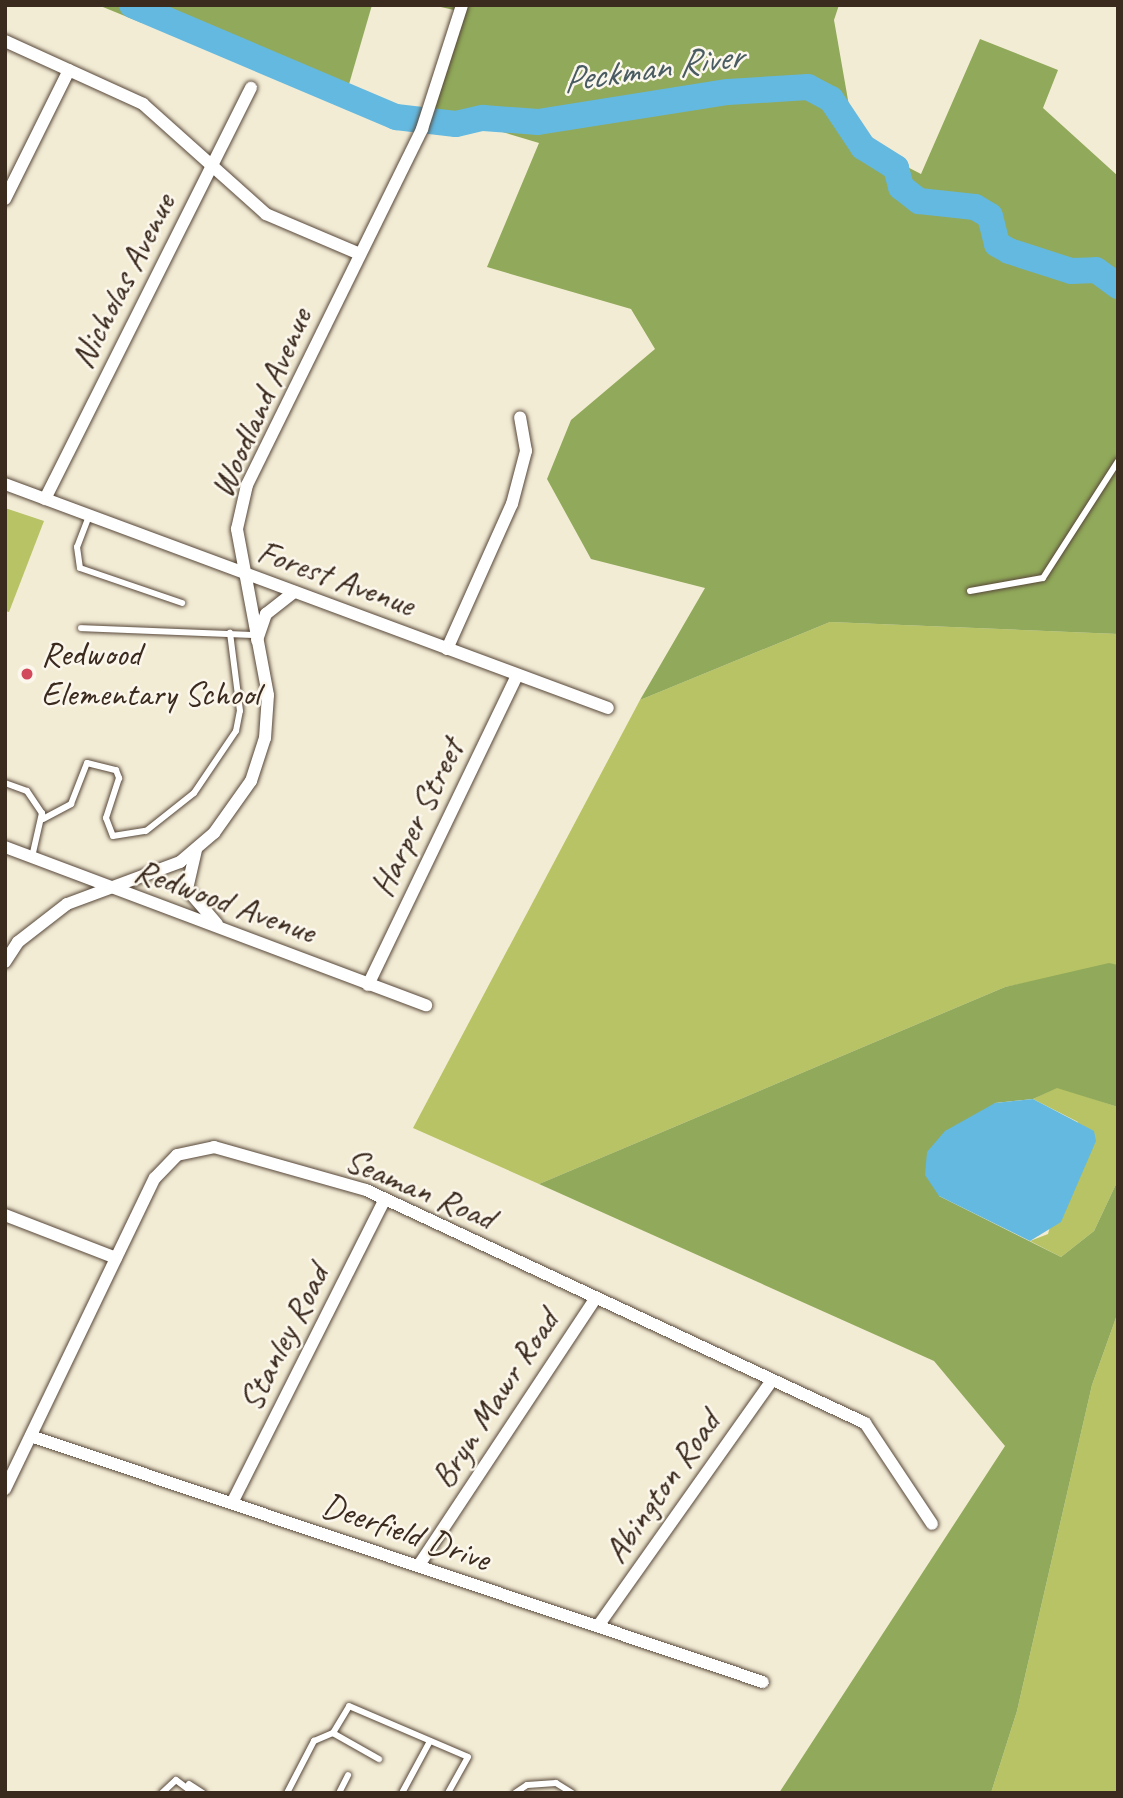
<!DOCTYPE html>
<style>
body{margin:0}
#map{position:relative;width:1123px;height:1798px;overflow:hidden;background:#f3ecd5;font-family:Caveat,sans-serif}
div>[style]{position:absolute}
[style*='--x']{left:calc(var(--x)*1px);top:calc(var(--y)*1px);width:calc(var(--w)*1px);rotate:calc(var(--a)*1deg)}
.green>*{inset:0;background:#b7c364}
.forest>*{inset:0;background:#91a95a}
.water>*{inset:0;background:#64b9e0}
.river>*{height:26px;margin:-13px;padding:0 13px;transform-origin:13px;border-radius:13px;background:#64b9e0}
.roads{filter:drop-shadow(0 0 2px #574739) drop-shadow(0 0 2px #574739)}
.lane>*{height:6px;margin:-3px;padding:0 3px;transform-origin:3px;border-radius:3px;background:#fff}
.street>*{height:12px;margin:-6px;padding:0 6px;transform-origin:6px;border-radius:6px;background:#fff}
.dots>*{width:19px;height:19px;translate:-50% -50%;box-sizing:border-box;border:4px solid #fbf7ec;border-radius:50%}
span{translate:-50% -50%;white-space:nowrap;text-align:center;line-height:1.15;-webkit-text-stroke:5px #fbf7ec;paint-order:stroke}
.street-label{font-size:35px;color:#3b2a1e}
.poi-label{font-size:35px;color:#3b2a1e}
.left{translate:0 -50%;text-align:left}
.water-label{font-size:37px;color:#495c62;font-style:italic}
.frame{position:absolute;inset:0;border:7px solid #3b2a1e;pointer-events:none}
</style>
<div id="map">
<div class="green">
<div style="clip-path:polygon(5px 508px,44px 521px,9px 612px,5px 611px)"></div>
<div style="clip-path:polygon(830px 622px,1118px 634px,1118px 965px,1005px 987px,539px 1184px,413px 1128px,640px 700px)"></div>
<div style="clip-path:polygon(1057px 1087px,1118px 1107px,1118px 1180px,1094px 1231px,1061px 1257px,1030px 1241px,1048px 1234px,1078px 1122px,1033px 1099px)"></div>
<div style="clip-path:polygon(1118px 1312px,1118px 1793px,991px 1793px,1017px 1711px,1092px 1385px)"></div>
</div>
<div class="forest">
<div style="clip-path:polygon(98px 5px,138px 5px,142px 23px)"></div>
<div style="clip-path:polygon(161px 5px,372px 5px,345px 98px,154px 20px)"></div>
<div style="clip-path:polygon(432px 5px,839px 5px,834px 20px,855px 140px,921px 174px,980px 39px,1058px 70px,1043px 108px,1118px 176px,1118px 634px,830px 622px,640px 700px,705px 588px,591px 559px,547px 479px,571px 420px,655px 349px,631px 309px,487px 267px,539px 143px,425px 109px,454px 10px)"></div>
<div style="clip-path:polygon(1109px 963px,1118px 965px,1118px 1107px,1057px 1088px,1033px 1099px,995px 1103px,939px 1196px,1061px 1257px,1094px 1231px,1118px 1180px,1118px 1312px,1092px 1385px,1017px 1711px,991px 1793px,779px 1793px,1005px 1446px,934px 1361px,539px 1184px,1005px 987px)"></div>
</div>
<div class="water">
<div style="clip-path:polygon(1033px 1099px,1094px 1131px,1096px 1141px,1061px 1222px,1030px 1241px,939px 1196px,925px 1175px,927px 1152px,945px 1131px,995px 1103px)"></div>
</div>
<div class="river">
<div style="--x:132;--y:5;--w:287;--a:23"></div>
<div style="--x:396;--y:117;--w:60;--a:6.7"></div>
<div style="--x:456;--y:124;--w:28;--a:-13"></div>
<div style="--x:483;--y:118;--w:55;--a:4.2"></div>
<div style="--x:538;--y:122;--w:192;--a:-9"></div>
<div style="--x:728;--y:92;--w:80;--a:-3.6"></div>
<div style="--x:808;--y:87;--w:26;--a:28"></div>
<div style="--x:831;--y:99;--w:58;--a:56.3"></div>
<div style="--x:863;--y:147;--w:39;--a:32"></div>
<div style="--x:896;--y:168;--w:20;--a:75"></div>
<div style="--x:901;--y:187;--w:23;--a:38"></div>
<div style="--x:919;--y:201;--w:56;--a:6.1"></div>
<div style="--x:975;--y:207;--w:17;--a:31"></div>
<div style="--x:990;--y:216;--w:29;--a:76"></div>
<div style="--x:997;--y:244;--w:14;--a:30"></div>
<div style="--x:1009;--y:251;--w:65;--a:17.9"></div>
<div style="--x:1071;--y:271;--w:25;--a:-2"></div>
<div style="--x:1096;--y:270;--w:27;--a:36"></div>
</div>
<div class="roads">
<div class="lane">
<div style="--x:89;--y:516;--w:33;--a:111"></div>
<div style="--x:77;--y:547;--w:21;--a:82"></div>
<div style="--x:80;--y:568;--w:108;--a:18.9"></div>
<div style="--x:970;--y:591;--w:74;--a:-10.1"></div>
<div style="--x:1043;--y:578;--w:139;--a:-57.3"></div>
<div style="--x:81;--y:628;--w:175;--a:2.3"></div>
<div style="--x:5;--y:783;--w:23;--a:20"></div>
<div style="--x:27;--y:791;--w:27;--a:56"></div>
<div style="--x:42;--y:813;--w:45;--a:102.8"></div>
<div style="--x:43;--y:819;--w:32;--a:-28"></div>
<div style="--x:71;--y:804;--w:44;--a:-68.7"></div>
<div style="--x:87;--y:763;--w:30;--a:14"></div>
<div style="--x:116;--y:770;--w:9;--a:69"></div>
<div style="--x:119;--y:778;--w:42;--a:108"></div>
<div style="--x:106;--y:818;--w:19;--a:69"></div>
<div style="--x:113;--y:836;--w:33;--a:-9"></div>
<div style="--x:146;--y:831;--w:61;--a:-38.4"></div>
<div style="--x:194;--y:793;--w:75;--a:-55.9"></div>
<div style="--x:236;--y:731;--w:20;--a:-79"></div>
<div style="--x:240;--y:711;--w:79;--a:-97.3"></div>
<div style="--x:333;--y:1733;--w:53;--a:29.5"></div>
<div style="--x:189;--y:1784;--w:17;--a:33"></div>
<div style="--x:162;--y:1793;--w:19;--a:-43"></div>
<div style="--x:176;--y:1780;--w:21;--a:37"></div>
<div style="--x:287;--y:1793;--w:59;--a:-62.6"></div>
<div style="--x:314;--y:1741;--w:21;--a:-23"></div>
<div style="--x:333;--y:1733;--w:31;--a:-59"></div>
<div style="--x:349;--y:1706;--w:129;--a:23.2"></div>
<div style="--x:468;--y:1757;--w:41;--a:119.1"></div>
<div style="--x:339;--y:1793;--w:20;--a:-63"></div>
<div style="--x:402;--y:1793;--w:59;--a:-61.7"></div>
<div style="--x:515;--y:1793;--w:14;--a:-34"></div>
<div style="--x:527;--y:1785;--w:29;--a:-4"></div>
<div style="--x:556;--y:1783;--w:19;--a:32"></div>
</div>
<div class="street">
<div style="--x:5;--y:41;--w:152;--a:24.5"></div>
<div style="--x:143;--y:104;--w:165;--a:41.8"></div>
<div style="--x:266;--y:214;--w:102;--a:23.1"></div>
<div style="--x:5;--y:199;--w:144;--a:-63.6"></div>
<div style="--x:5;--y:484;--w:643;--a:20.38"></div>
<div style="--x:45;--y:499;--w:460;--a:-63.4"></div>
<div style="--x:257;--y:640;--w:28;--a:-71"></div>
<div style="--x:266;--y:614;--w:36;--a:-38"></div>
<div style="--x:447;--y:649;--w:159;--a:-65.9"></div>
<div style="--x:512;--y:504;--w:55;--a:-75.2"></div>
<div style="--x:526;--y:451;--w:34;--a:-100"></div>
<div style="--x:5;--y:847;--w:450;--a:20.6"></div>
<div style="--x:196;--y:850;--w:40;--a:103"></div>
<div style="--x:187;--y:889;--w:46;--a:49.4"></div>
<div style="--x:5;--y:962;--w:24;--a:-57"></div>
<div style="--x:18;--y:942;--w:62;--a:-37.8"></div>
<div style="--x:67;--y:904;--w:121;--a:-20.4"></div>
<div style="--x:180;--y:862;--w:45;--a:-40.5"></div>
<div style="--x:214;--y:833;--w:64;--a:-54.6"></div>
<div style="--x:251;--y:781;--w:45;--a:-72"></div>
<div style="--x:265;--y:738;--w:43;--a:-86"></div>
<div style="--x:268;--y:695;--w:169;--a:-100.6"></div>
<div style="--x:237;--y:529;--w:45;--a:-77.2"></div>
<div style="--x:247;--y:485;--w:397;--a:-63.8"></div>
<div style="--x:422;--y:129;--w:130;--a:-72.1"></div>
<div style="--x:368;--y:985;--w:343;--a:-64.3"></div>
<div style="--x:5;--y:1215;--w:119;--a:21.2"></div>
<div style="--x:31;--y:1436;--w:772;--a:18.58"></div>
<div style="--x:5;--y:1489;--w:345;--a:-64.3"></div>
<div style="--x:155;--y:1178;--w:32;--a:-46"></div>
<div style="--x:177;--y:1155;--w:38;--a:-12"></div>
<div style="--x:214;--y:1147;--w:158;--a:15.8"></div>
<div style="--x:366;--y:1190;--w:551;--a:25.03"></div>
<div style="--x:865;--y:1423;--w:121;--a:56.4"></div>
<div style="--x:232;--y:1503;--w:340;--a:-63.3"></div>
<div style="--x:419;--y:1565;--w:319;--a:-56.5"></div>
<div style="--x:598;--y:1626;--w:301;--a:-54.7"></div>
</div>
</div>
<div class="dots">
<div style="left:27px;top:674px;background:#d1495b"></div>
</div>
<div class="street-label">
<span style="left:123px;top:281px;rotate:-63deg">Nicholas Avenue</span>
<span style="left:261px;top:403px;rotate:-66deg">Woodland Avenue</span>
<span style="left:336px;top:578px;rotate:20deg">Forest Avenue</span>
<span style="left:417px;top:818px;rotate:-64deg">Harper Street</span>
<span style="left:225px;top:901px;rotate:20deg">Redwood Avenue</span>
<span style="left:420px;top:1189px;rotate:23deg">Seaman Road</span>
<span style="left:284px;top:1338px;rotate:-63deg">Stanley Road</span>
<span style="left:495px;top:1399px;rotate:-57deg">Bryn Mawr Road</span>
<span style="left:662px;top:1487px;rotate:-55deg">Abington Road</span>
<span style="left:406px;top:1532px;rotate:19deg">Deerfield Drive</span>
</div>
<div class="poi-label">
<span class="left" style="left:41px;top:674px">Redwood<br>Elementary School</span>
</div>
<div class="water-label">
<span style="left:652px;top:68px;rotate:-8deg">Peckman River</span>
</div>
<div class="frame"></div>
</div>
